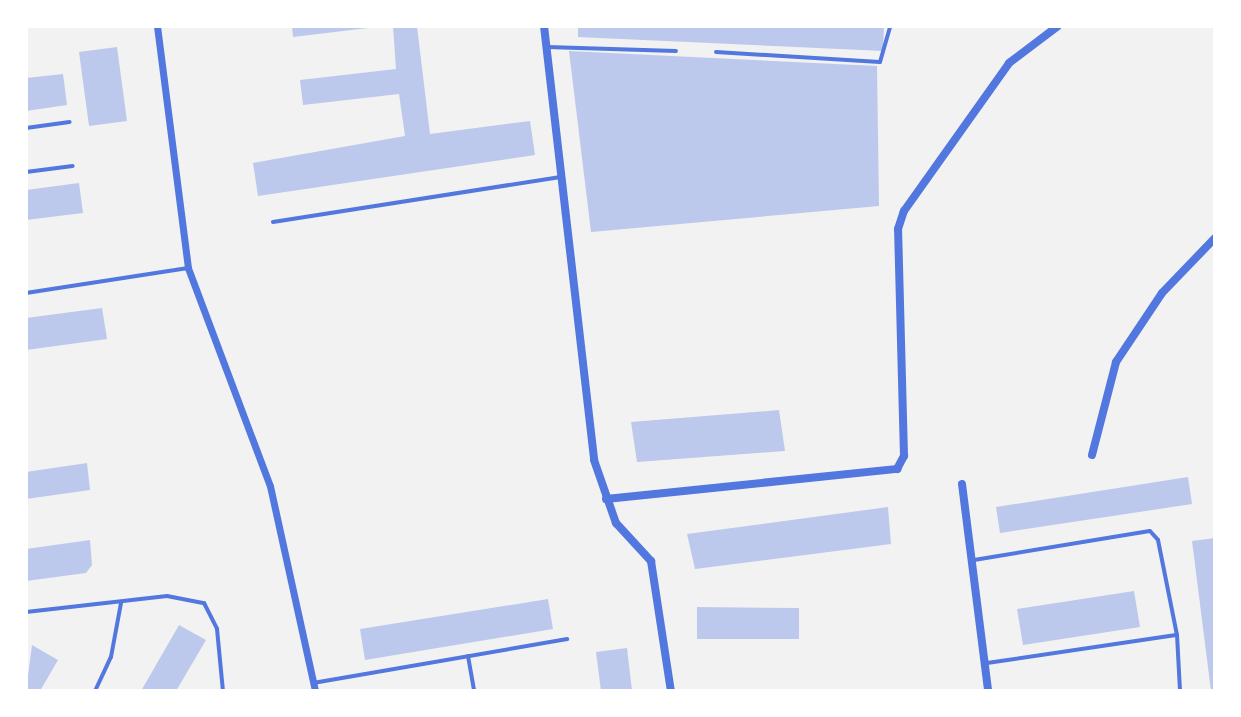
<!DOCTYPE html>
<style>
body{margin:0}
#map{position:relative;width:1241px;height:717px;overflow:hidden;background:#f2f2f2;font-family:Raleway,sans-serif}
div>[style]{position:absolute}
[style*='--x']{left:calc(var(--x)*1px);top:calc(var(--y)*1px);width:calc(var(--w)*1px);rotate:calc(var(--a)*1deg)}
.building>*{inset:0;background:#bdc9ec}
.service>*{height:4px;margin:-2px;padding:0 2px;transform-origin:2px;border-radius:2px;background:#5277de}
.pedestrian>*{height:7px;margin:-3.5px;padding:0 3.5px;transform-origin:3.5px;border-radius:3.5px;background:#5277de}
.minor>*{height:8px;margin:-4px;padding:0 4px;transform-origin:4px;border-radius:4px;background:#5277de}
span{translate:-50% -50%;white-space:nowrap;text-align:center;line-height:1.15;-webkit-text-stroke:6px #fff;paint-order:stroke}
.frame{position:absolute;inset:0;border:28px solid #fff;pointer-events:none}
</style>
<div id="map">
<div class="building">
<div style="clip-path:polygon(292px 26px,368px 26px,368px 28px,293px 37px)"></div>
<div style="clip-path:polygon(393px 26px,417px 26px,430px 134px,530px 121px,535px 155px,258px 196px,253px 163px,405px 136px,399px 94px,303px 105px,300px 80px,396px 69px)"></div>
<div style="clip-path:polygon(578px 26px,884px 26px,883px 51px,578px 37px)"></div>
<div style="clip-path:polygon(117px 47px,127px 121px,89px 126px,79px 52px)"></div>
<div style="clip-path:polygon(569px 51px,877px 66px,879px 206px,591px 232px)"></div>
<div style="clip-path:polygon(63px 74px,67px 105px,26px 111px,26px 78px)"></div>
<div style="clip-path:polygon(79px 183px,83px 213px,26px 220px,26px 190px)"></div>
<div style="clip-path:polygon(102px 308px,107px 339px,26px 350px,26px 318px)"></div>
<div style="clip-path:polygon(779px 410px,785px 451px,637px 462px,631px 422px)"></div>
<div style="clip-path:polygon(87px 463px,90px 490px,26px 499px,26px 472px)"></div>
<div style="clip-path:polygon(1188px 477px,1192px 504px,1000px 533px,996px 507px)"></div>
<div style="clip-path:polygon(888px 507px,891px 544px,695px 569px,687px 534px)"></div>
<div style="clip-path:polygon(1215px 538px,1215px 691px,1211px 691px,1192px 541px)"></div>
<div style="clip-path:polygon(90px 540px,92px 565px,86px 573px,26px 581px,26px 549px)"></div>
<div style="clip-path:polygon(1134px 591px,1140px 627px,1023px 645px,1017px 609px)"></div>
<div style="clip-path:polygon(548px 599px,553px 629px,365px 660px,360px 629px)"></div>
<div style="clip-path:polygon(697px 607px,799px 608px,799px 639px,697px 639px)"></div>
<div style="clip-path:polygon(179px 625px,206px 640px,176px 691px,141px 691px)"></div>
<div style="clip-path:polygon(32px 645px,58px 660px,40px 691px,26px 691px)"></div>
<div style="clip-path:polygon(627px 648px,632px 691px,601px 691px,596px 652px)"></div>
</div>
<div class="service">
<div style="--x:547;--y:47;--w:129;--a:1.8"></div>
<div style="--x:716;--y:52;--w:164;--a:3.5"></div>
<div style="--x:880;--y:62;--w:37;--a:-74"></div>
<div style="--x:26;--y:128;--w:44;--a:-7.8"></div>
<div style="--x:26;--y:172;--w:47;--a:-7.3"></div>
<div style="--x:273;--y:222;--w:291;--a:-8.9"></div>
<div style="--x:26;--y:293;--w:164;--a:-8.8"></div>
<div style="--x:974;--y:560;--w:178;--a:-9.4"></div>
<div style="--x:1150;--y:531;--w:12;--a:48"></div>
<div style="--x:1158;--y:540;--w:97;--a:78.7"></div>
<div style="--x:1177;--y:635;--w:56;--a:86.9"></div>
<div style="--x:26;--y:612;--w:142;--a:-6.5"></div>
<div style="--x:167;--y:596;--w:38;--a:11"></div>
<div style="--x:204;--y:603;--w:29;--a:63"></div>
<div style="--x:217;--y:629;--w:62;--a:84.5"></div>
<div style="--x:468;--y:656;--w:36;--a:80"></div>
<div style="--x:987;--y:663;--w:191;--a:-8.4"></div>
<div style="--x:313;--y:683;--w:258;--a:-9.8"></div>
<div style="--x:95;--y:691;--w:38;--a:-65"></div>
<div style="--x:111;--y:657;--w:55;--a:-79.5"></div>
</div>
<div class="pedestrian">
<div style="--x:157;--y:26;--w:244;--a:82.7"></div>
<div style="--x:188;--y:268;--w:233;--a:69.4"></div>
<div style="--x:270;--y:486;--w:210;--a:77.6"></div>
</div>
<div class="minor">
<div style="--x:544;--y:26;--w:437;--a:83.4"></div>
<div style="--x:594;--y:460;--w:67;--a:70.8"></div>
<div style="--x:616;--y:523;--w:52;--a:47.4"></div>
<div style="--x:651;--y:561;--w:132;--a:81.3"></div>
<div style="--x:1092;--y:455;--w:96;--a:-75.5"></div>
<div style="--x:1116;--y:362;--w:83;--a:-56.3"></div>
<div style="--x:1162;--y:293;--w:76;--a:-46.1"></div>
<div style="--x:962;--y:484;--w:209;--a:82.8"></div>
<div style="--x:606;--y:499;--w:293;--a:-5.9"></div>
<div style="--x:897;--y:469;--w:15;--a:-62"></div>
<div style="--x:904;--y:456;--w:227;--a:-91.5"></div>
<div style="--x:898;--y:229;--w:19;--a:-72"></div>
<div style="--x:904;--y:211;--w:181;--a:-54.6"></div>
<div style="--x:1009;--y:63;--w:61;--a:-37.1"></div>
</div>
<div class="frame"></div>
</div>
